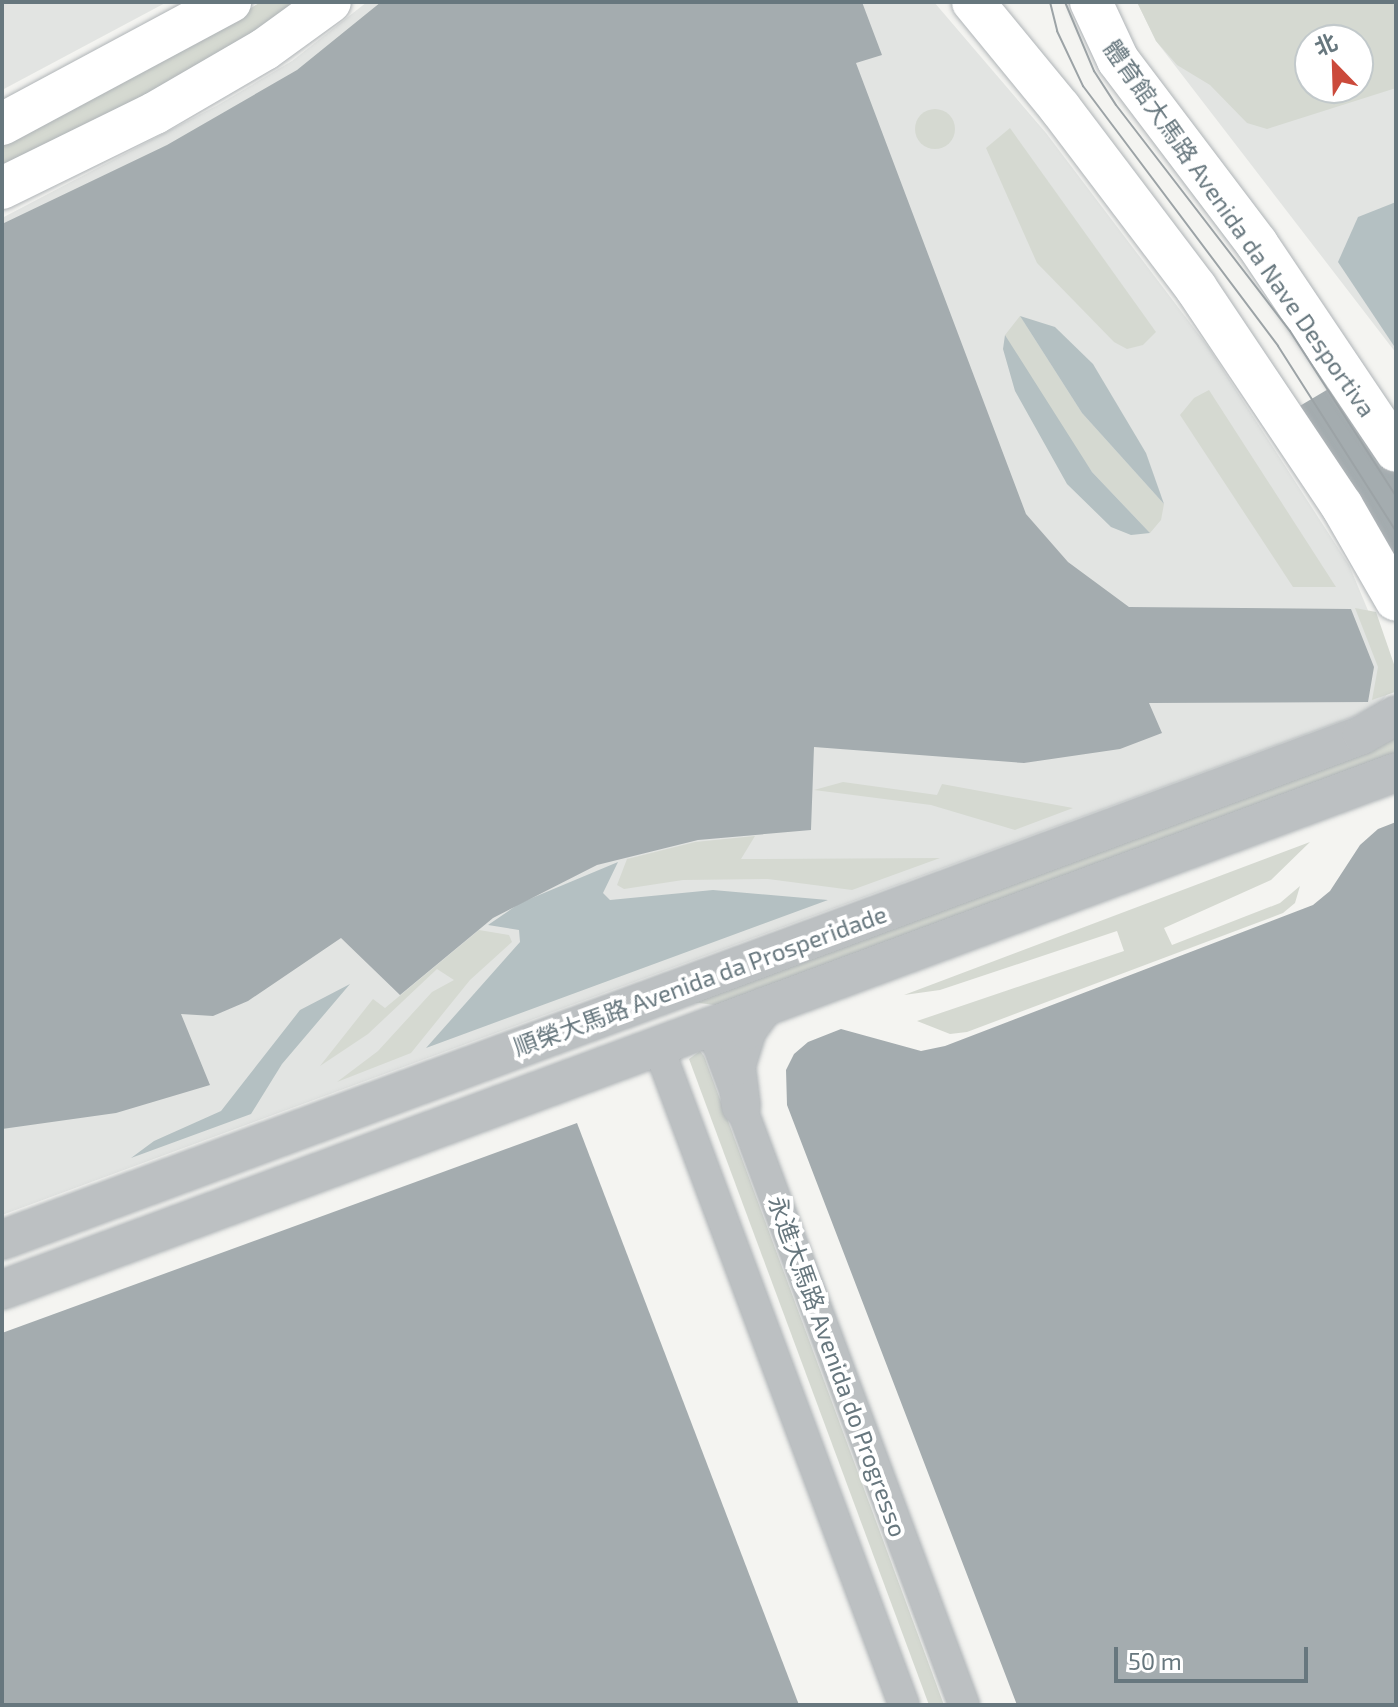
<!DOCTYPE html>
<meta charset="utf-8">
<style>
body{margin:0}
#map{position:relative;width:1398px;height:1707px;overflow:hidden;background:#f4f4f1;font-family:"Exo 2","Noto Sans SC",sans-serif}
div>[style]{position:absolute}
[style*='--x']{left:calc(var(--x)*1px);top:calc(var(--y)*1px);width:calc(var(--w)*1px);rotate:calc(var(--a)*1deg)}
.built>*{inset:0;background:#e2e4e2}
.green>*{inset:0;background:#d5d9d1}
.round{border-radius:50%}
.water>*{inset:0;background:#b4c0c2}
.building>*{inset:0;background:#a4acaf}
.roads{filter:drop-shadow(0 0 2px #afb4b7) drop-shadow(0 0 2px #afb4b7)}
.minor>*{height:30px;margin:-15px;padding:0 15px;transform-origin:15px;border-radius:15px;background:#bcc0c2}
.tertiary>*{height:38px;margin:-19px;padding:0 19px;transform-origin:19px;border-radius:19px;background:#bcc0c2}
.secondary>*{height:42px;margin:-21px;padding:0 21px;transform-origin:21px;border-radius:21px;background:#fff}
.tram>*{height:2px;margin:-1px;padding:0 1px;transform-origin:1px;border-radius:1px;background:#9ca3a6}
span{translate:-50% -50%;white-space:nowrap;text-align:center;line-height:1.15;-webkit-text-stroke:8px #fff;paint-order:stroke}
.street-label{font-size:24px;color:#67777e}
.frame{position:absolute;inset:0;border:4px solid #67777e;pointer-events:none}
.north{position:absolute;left:1294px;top:24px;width:80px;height:80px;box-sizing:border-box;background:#fff;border:2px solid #c2c9cb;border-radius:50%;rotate:337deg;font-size:22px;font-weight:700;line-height:32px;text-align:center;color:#67777e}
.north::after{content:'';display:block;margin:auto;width:28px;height:36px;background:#cb4a3b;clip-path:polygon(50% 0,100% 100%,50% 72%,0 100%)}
.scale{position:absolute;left:1114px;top:1647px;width:194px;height:36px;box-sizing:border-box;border:4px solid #67777e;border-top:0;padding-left:10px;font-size:24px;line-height:28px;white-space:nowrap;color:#67777e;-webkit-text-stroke:6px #fff;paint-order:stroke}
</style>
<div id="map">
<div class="built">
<div style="clip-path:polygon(2px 2px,167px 2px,2px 90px)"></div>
<div style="clip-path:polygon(367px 2px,934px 2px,1046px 133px,1209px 348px,1349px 565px,1390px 663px,1391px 690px,1379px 704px,1353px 717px,2px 1215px,2px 218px,218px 105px,292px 61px)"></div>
<div style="clip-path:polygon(evenodd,1137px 2px,1396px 2px,1396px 353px,1156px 41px,1137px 2px,1310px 40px,1358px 40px,1358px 88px,1310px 88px,1310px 40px)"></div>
</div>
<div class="green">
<div style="clip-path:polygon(261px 2px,311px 2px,2px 175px,2px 140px,142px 71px)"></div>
<div style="clip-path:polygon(evenodd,1137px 2px,1396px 2px,1396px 88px,1267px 129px,1247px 123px,1210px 85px,1177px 65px,1156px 41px,1137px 2px,1310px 40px,1358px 40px,1358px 88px,1310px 88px,1310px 40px)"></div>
<div class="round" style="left:915px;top:109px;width:40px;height:40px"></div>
<div style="clip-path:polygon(1010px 128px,1156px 332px,1143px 345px,1127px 349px,1114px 342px,1037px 263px,986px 148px)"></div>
<div style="clip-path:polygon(1020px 316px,1082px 413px,1164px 504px,1161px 520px,1150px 533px,1092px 472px,1040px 396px,1005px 335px)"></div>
<div style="clip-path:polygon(1209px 390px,1336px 587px,1293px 587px,1180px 415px,1194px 398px)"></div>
<div style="clip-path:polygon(1355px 608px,1376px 612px,1396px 670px,1395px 692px,1372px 700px,1378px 667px)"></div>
<div style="clip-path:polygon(1396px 738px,1396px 757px,722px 1006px,692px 1002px)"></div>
<div style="clip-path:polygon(843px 782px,937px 795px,942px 784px,1073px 808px,1015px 830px,931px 805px,814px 790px)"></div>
<div style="clip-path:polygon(755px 836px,741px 859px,940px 858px,852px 890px,768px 879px,683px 880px,624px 889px,617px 885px,627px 859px,695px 842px)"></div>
<div style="clip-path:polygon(1310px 842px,1271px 880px,1164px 928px,1172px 945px,1280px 903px,1300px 886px,1295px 903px,1283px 913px,967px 1032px,950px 1034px,917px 1021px,1124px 951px,1117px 931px,940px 990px,904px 995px)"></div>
<div style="clip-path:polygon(479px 930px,509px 935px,512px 942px,470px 980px,411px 1053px,337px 1082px,378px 1051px,432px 992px,454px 980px,437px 969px,368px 1034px,320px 1066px,373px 999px,385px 1008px)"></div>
<div style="clip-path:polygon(700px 1051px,704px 1056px,944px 1705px,929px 1705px,689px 1059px)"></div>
</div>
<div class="water">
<div style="clip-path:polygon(1396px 202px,1396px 349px,1338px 262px,1358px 217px)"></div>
<div style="clip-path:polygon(1020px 316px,1055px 327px,1093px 364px,1146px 453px,1164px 504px,1082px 413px)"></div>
<div style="clip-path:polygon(1005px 335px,1092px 472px,1150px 533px,1131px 535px,1111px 527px,1067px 484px,1015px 391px,1003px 349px)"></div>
<div style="clip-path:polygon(618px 862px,603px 893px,610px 900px,713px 890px,828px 900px,426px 1048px,520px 942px,519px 930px,488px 925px,520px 903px)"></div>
<div style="clip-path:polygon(350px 984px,282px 1064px,251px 1114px,131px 1158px,154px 1141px,221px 1111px,300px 1010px)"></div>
</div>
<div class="building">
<div style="clip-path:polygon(381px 2px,862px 2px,882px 55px,856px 63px,1026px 514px,1068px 562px,1129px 607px,1351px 609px,1374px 667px,1368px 702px,1149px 703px,1162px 733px,1120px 749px,1024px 763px,814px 747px,811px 830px,698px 840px,597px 865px,493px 918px,400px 995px,341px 938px,248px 1001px,213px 1016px,181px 1014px,210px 1085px,116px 1113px,2px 1129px,2px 224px,167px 145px,297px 70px)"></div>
<div style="clip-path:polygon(1362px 369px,1396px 426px,1396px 580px,1293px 410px)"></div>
<div style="clip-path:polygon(1396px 822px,1396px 1705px,1017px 1705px,787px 1105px,786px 1070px,794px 1054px,808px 1042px,841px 1029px,921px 1051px,945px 1046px,1313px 905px,1330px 891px,1360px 845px,1378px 829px)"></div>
<div style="clip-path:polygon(577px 1123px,799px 1705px,2px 1705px,2px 1333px)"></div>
</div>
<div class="roads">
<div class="minor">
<div style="--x:711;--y:1026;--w:725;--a:69.56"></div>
<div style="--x:658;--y:1046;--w:703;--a:69.53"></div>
</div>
<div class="tertiary">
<div style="--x:741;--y:1106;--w:40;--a:-97.1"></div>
<div style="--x:736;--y:1066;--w:38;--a:-73"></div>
<div style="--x:747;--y:1030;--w:29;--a:-54"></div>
<div style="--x:2;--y:1240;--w:1451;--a:-20.37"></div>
<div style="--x:1362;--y:735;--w:39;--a:-30"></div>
<div style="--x:2;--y:1290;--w:1487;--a:-20.38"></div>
</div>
<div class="secondary">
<div style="--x:973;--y:2;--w:137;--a:50.6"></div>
<div style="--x:1060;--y:108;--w:226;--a:52.9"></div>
<div style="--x:1196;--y:288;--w:262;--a:56.2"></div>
<div style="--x:1342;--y:506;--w:108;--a:60.1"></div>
<div style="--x:1091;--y:2;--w:64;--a:65"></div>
<div style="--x:1118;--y:60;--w:231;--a:52.9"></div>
<div style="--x:1257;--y:244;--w:249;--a:56.1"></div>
<div style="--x:2;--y:124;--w:259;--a:-28.2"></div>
<div style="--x:2;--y:188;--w:170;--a:-26.1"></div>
<div style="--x:155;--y:113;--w:127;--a:-30.2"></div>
<div style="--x:265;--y:49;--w:80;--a:-35.9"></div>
</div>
</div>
<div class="tram">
<div style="--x:1050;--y:2;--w:30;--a:76"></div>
<div style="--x:1057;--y:31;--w:61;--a:64.7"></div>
<div style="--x:1083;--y:86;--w:325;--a:53.1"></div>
<div style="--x:1278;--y:346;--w:219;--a:57.5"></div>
<div style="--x:1065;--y:2;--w:75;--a:67.2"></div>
<div style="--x:1094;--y:71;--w:40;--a:57.1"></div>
<div style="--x:1116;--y:105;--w:285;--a:52.4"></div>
<div style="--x:1290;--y:331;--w:196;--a:57.3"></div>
</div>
<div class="street-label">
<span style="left:1240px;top:228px;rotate:55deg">體育館大馬路 Avenida da Nave Desportiva</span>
<span style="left:700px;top:980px;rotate:-20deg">順榮大馬路 Avenida da Prosperidade</span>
<span style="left:838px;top:1366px;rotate:70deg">永進大馬路 Avenida do Progresso</span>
</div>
<div class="frame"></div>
<div class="north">北</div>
<div class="scale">50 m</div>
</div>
